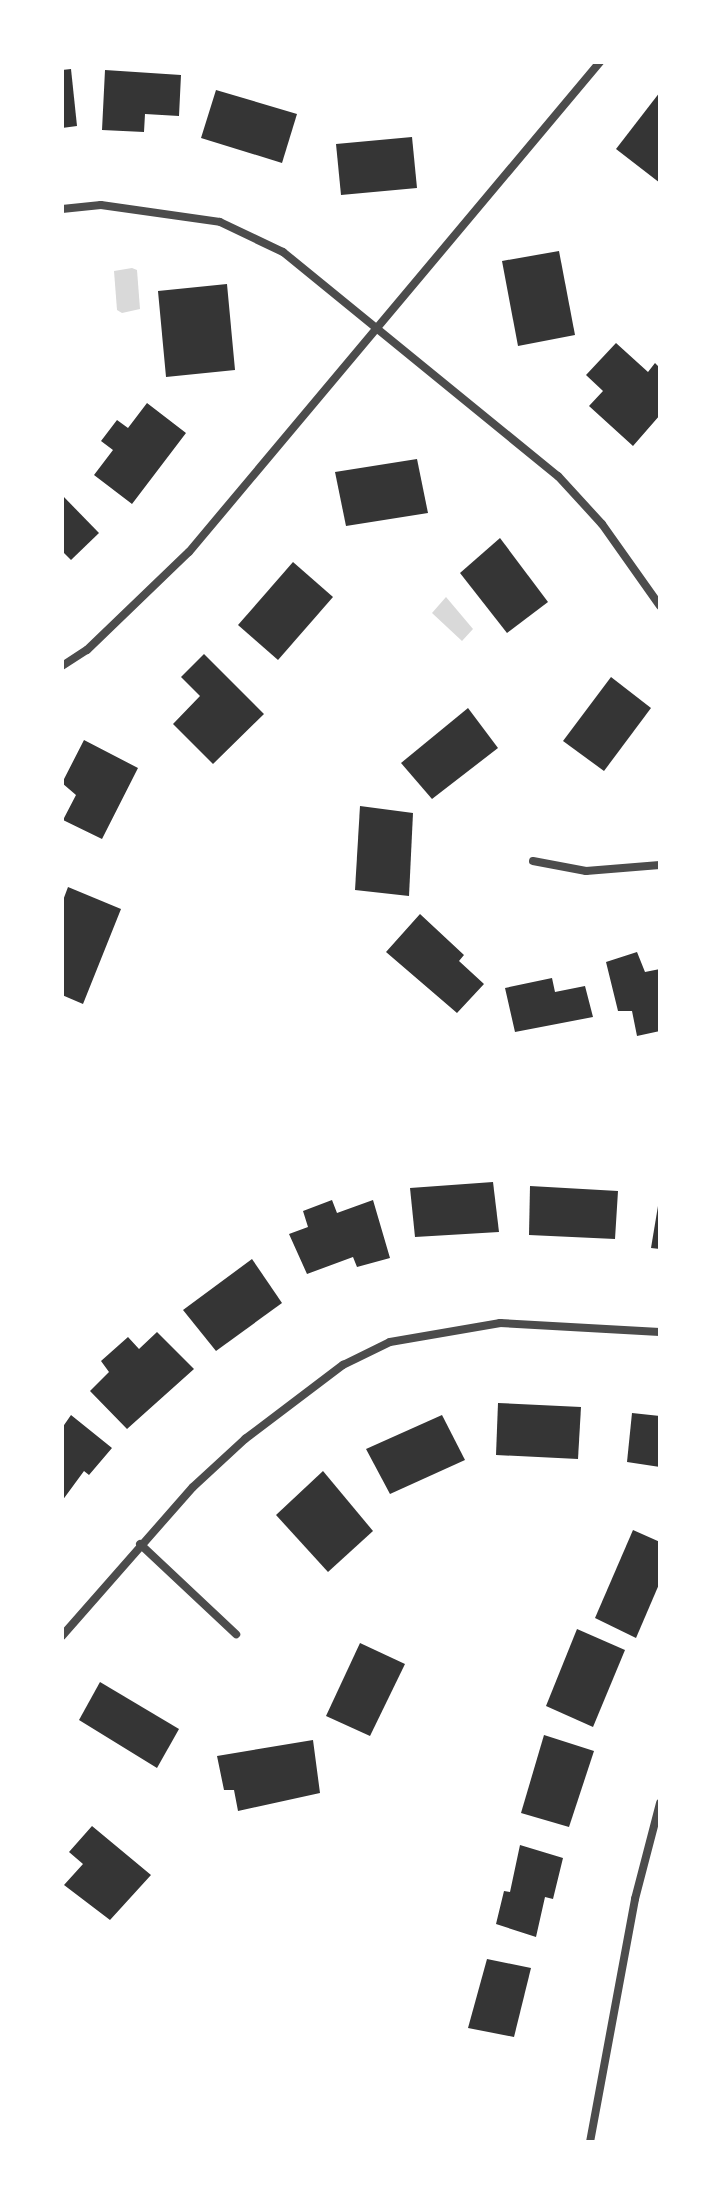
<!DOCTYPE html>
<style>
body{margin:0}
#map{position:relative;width:722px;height:2204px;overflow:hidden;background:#fff;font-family:"Exo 2",sans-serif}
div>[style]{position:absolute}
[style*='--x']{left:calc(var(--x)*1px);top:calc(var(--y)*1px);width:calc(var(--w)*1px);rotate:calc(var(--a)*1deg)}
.water>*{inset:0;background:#d9d9d9}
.building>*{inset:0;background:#353535}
.minor>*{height:8px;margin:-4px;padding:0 4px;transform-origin:4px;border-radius:4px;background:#4c4c4c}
span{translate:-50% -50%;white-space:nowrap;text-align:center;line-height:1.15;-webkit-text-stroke:6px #fff;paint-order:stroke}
.frame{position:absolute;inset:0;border:64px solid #fff;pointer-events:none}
</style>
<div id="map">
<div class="water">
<div style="clip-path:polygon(132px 268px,137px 270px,140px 309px,122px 313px,117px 310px,114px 271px)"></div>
<div style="clip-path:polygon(446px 597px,473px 629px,462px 641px,432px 613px)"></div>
</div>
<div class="building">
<div style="clip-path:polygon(71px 69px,77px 126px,62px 128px,62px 70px)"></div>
<div style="clip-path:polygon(105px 70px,181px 75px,179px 116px,145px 114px,144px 132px,102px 130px)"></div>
<div style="clip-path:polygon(216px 90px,297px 114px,282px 163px,201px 138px)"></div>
<div style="clip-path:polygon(660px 92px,660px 183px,616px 149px)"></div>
<div style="clip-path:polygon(412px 137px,417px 188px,341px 195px,336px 144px)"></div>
<div style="clip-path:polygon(559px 251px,575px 335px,518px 346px,502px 261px)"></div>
<div style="clip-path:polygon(227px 284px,235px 370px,166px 377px,158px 291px)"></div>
<div style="clip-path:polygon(616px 343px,648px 372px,655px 363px,660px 368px,660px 415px,633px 446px,589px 406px,603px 391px,586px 375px)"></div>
<div style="clip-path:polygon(147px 403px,186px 433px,132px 504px,94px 475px,113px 450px,101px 441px,117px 420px,128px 428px)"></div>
<div style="clip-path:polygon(417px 459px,428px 513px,346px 526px,335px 472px)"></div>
<div style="clip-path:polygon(62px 495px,99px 533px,71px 560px,62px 551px)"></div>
<div style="clip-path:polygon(500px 538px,548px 602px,507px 633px,460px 573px)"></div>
<div style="clip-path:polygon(293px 562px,333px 597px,278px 660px,238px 625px)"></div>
<div style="clip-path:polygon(204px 654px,264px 714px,213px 764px,173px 724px,200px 696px,181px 677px)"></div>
<div style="clip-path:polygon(611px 677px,651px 708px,604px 771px,563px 741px)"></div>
<div style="clip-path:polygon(468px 708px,498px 748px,432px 799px,401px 763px)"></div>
<div style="clip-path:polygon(84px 740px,138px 768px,102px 839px,63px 820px,76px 795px,62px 783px)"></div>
<div style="clip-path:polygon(360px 806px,413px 813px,409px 896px,355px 890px)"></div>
<div style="clip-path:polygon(68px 887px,121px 909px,83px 1004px,62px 995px,62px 903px)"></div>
<div style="clip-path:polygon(420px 914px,464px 955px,459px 961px,484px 984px,457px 1013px,386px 952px)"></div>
<div style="clip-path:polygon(637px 952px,645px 972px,660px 969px,660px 1031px,637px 1036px,632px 1011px,618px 1011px,606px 962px)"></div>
<div style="clip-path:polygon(552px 978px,555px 992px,585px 986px,593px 1017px,515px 1032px,505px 988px)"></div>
<div style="clip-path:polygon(493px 1182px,499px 1232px,415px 1237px,410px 1188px)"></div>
<div style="clip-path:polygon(530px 1186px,618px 1191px,615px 1239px,529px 1235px)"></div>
<div style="clip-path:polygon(660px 1194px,660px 1249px,651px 1248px)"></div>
<div style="clip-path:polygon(332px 1200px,337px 1213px,373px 1200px,390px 1258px,357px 1267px,353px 1257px,307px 1274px,289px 1234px,308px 1227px,303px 1211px)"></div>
<div style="clip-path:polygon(252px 1259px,282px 1303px,216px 1351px,183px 1310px)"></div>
<div style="clip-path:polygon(157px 1332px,194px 1369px,127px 1429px,90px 1391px,109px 1372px,101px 1361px,128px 1337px,139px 1349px)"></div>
<div style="clip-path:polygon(498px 1403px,581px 1407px,578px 1459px,496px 1455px)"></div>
<div style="clip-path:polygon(632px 1413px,660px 1416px,660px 1467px,627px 1462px)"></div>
<div style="clip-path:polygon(71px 1415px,112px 1448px,89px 1475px,84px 1471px,62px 1501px,62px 1428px)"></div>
<div style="clip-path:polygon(442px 1415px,465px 1460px,390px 1494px,366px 1449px)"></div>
<div style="clip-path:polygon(323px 1471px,373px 1531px,328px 1572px,276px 1515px)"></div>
<div style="clip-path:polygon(633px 1530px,660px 1542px,660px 1582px,636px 1638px,595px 1618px)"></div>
<div style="clip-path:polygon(577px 1629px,625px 1650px,593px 1727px,546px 1706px)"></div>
<div style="clip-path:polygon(360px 1643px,405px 1664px,370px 1736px,326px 1716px)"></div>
<div style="clip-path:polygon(100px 1682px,179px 1729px,157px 1768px,79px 1720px)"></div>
<div style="clip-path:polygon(544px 1735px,594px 1751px,569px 1827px,521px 1813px)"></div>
<div style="clip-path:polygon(313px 1740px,320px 1793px,238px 1811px,234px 1790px,224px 1790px,217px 1756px)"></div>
<div style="clip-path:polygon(92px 1826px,151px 1875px,110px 1920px,64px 1885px,83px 1864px,69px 1852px)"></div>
<div style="clip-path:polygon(520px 1845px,563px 1858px,553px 1899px,545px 1897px,536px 1937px,496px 1924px,504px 1891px,510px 1892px)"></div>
<div style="clip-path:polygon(487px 1959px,531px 1968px,514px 2037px,468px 2028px)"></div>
</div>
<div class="minor">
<div style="--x:62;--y:209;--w:39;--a:-6"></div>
<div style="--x:101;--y:205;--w:120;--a:8.1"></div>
<div style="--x:220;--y:222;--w:70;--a:25.5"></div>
<div style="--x:283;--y:252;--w:355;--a:39.2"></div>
<div style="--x:558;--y:476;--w:65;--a:47.5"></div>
<div style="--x:602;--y:524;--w:100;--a:54.7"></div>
<div style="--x:62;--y:666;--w:30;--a:-33"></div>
<div style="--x:87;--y:650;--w:141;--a:-43.9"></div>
<div style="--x:189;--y:552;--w:640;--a:-50.01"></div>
<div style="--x:533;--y:861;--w:54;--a:10.7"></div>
<div style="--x:586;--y:871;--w:74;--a:-4.6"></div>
<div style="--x:140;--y:1544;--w:132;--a:43.2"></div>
<div style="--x:62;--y:1636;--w:198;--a:-48.7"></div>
<div style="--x:193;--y:1487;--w:71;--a:-42.7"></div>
<div style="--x:245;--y:1439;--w:123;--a:-37.1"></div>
<div style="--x:343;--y:1365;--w:52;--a:-26.1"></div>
<div style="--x:390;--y:1342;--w:112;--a:-9.8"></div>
<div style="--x:500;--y:1323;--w:160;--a:3.2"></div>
<div style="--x:590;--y:2142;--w:247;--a:-79.5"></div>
<div style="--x:635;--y:1899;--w:99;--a:-75.4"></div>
</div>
<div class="frame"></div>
</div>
